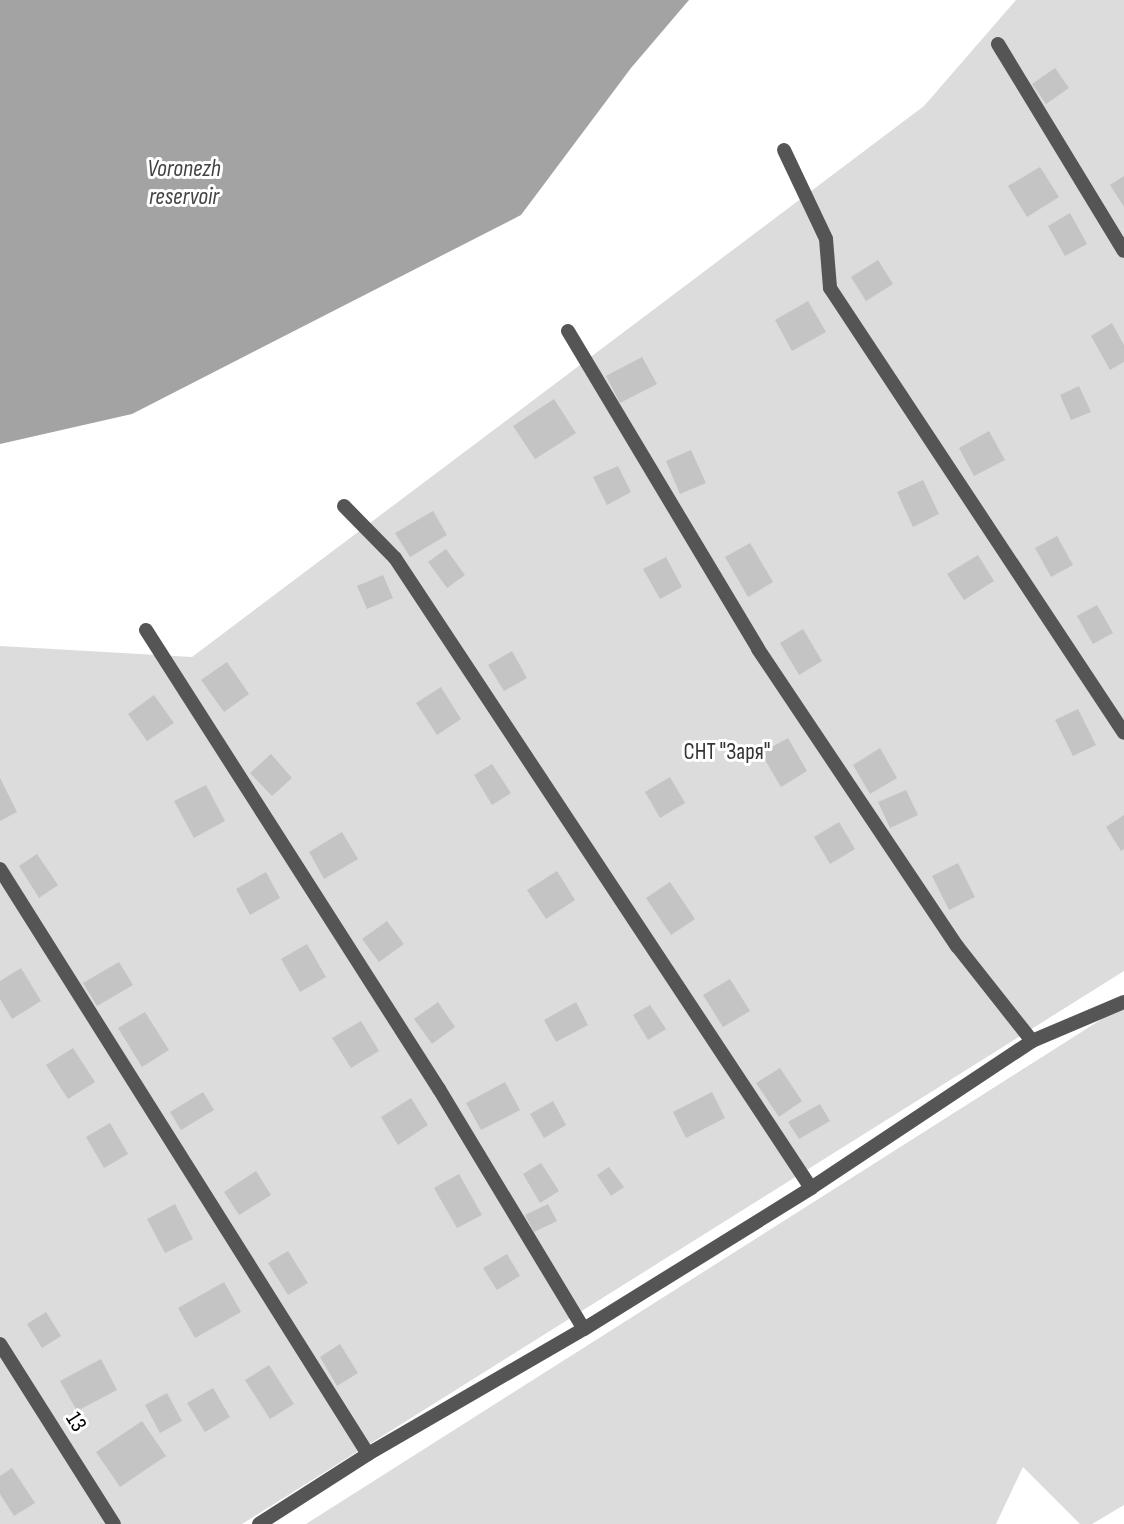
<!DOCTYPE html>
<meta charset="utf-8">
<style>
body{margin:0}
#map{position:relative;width:1124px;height:1524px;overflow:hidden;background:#fff;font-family:"Sofia Sans Condensed",sans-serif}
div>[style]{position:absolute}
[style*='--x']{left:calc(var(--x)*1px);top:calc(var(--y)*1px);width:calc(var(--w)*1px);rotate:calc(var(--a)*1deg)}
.green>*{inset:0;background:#dcdcdc}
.water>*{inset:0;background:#a3a3a3}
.building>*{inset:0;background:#c4c4c4}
.minor>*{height:14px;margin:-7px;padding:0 7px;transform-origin:7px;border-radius:7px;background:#555}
span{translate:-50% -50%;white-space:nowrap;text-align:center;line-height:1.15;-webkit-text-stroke:6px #fff;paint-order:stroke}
.park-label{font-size:23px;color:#333}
.street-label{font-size:23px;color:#000}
.water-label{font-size:24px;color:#444;font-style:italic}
</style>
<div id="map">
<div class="green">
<div style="clip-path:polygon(1016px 0,1124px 0,1124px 971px,242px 1524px,0 1524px,0 646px,192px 657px,924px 106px)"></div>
<div style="clip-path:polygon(1124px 1005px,1124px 1505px,1092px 1524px,1080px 1524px,1023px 1467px,996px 1524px,306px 1524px)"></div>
</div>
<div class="water">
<div style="clip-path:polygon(0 0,689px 0,631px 68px,521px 215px,132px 414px,0 444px)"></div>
</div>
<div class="building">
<div style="clip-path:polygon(1055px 68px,1069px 88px,1046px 104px,1032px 84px)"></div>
<div style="clip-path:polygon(1040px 167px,1059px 197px,1027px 217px,1008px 186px)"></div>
<div style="clip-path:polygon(1124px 176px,1124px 207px,1110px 185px)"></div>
<div style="clip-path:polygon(1070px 213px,1087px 244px,1065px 256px,1048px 226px)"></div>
<div style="clip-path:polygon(878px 260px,893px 284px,866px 301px,851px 277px)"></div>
<div style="clip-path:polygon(808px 301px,826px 332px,792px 351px,775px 320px)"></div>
<div style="clip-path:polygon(1112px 323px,1124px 345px,1124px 362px,1110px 370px,1091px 336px)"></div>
<div style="clip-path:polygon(642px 357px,657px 384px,620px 403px,606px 376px)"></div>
<div style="clip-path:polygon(1079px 386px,1091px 412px,1071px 420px,1060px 395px)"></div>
<div style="clip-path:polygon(554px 399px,576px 433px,535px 459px,513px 426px)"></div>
<div style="clip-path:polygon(989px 431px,1005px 460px,974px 476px,959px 448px)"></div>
<div style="clip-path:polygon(691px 450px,706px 483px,680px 494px,666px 461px)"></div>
<div style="clip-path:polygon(618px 466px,631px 492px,607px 505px,593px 477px)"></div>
<div style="clip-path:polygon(923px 480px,939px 514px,913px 527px,897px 492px)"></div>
<div style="clip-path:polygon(433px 511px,447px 535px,410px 557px,395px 533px)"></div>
<div style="clip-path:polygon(1057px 536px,1073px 565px,1051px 577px,1035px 548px)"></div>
<div style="clip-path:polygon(750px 543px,773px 582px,748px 597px,725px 557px)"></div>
<div style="clip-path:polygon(446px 549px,465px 575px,447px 588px,428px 562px)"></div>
<div style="clip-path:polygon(978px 555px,994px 581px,964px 600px,947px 574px)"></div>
<div style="clip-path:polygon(666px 557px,682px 587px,660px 599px,643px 569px)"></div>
<div style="clip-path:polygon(383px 575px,393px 598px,367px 609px,357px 586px)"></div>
<div style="clip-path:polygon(1097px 605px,1113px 633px,1093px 644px,1077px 616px)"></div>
<div style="clip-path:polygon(803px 629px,822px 661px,799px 675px,780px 643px)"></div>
<div style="clip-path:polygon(512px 651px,527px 678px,504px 691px,488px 665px)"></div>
<div style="clip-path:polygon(227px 662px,249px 694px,224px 712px,201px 680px)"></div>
<div style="clip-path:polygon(441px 687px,461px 719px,437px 735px,416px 703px)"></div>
<div style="clip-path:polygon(154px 695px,174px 723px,147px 741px,128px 714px)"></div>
<div style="clip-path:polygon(1078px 709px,1096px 745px,1073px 756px,1055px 720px)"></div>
<div style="clip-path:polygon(788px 738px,807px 771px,781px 787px,761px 753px)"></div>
<div style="clip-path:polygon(880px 748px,897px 778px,870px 794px,853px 765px)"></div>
<div style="clip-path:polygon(271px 754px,292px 778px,272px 796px,250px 773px)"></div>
<div style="clip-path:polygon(492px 764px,511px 793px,492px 805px,474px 775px)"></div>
<div style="clip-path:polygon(670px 777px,685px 803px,660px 818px,645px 792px)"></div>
<div style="clip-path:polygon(0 778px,17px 812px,0 821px)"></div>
<div style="clip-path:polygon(206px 785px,225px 821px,194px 838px,174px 801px)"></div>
<div style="clip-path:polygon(906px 790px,918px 815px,890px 828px,878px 802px)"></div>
<div style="clip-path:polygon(1124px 815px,1124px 849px,1121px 851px,1106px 827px)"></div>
<div style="clip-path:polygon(839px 822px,855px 849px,830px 864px,814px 837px)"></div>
<div style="clip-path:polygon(342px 832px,358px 859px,324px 879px,309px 852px)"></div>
<div style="clip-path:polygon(37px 854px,58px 885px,39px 898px,19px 866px)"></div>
<div style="clip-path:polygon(958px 863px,975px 897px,949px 910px,932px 876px)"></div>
<div style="clip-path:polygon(557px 871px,575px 900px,546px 919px,527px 890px)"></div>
<div style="clip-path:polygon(266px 872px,280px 898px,250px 915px,236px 889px)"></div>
<div style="clip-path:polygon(670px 882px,695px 919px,671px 935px,646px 898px)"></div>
<div style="clip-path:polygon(387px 921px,404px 944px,379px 962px,362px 939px)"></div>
<div style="clip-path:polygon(307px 944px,326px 977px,300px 992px,281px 959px)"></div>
<div style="clip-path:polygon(119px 962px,133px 985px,97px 1006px,83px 983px)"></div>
<div style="clip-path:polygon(21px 968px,41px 1001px,12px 1019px,0 999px,0 981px)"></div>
<div style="clip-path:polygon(730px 979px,750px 1011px,723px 1027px,703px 995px)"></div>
<div style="clip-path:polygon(438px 1002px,455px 1027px,432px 1044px,414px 1019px)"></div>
<div style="clip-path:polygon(576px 1002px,588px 1025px,556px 1042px,544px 1020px)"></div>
<div style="clip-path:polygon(650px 1005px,666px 1029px,648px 1040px,633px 1015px)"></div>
<div style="clip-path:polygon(145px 1012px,169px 1050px,142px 1067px,118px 1028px)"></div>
<div style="clip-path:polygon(361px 1021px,379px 1051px,351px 1068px,332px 1038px)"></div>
<div style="clip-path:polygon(73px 1048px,95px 1082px,68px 1099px,46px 1065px)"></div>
<div style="clip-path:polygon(780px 1068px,802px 1101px,779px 1117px,756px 1083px)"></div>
<div style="clip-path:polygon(505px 1082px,520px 1110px,481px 1130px,466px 1103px)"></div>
<div style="clip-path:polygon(203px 1092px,214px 1110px,181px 1130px,170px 1112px)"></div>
<div style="clip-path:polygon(712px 1092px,725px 1118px,686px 1138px,673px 1112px)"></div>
<div style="clip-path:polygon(411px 1098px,428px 1125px,398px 1145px,381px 1117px)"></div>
<div style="clip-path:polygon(553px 1101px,566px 1125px,544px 1138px,530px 1114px)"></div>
<div style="clip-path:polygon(820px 1104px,830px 1121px,799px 1139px,788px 1122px)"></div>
<div style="clip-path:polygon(110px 1123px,128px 1154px,104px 1168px,86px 1137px)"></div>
<div style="clip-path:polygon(541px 1163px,559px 1191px,540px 1203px,523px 1174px)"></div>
<div style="clip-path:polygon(609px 1167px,624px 1187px,611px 1196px,597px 1175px)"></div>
<div style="clip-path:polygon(256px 1171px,271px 1195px,239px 1215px,224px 1192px)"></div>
<div style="clip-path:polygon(459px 1174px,482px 1215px,457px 1228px,434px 1188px)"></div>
<div style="clip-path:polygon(175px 1204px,193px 1239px,165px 1253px,147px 1219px)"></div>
<div style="clip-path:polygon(548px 1204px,557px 1221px,534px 1232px,525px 1215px)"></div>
<div style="clip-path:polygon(288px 1251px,308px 1283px,288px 1295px,268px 1263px)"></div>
<div style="clip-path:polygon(507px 1254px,520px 1276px,497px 1290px,483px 1268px)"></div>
<div style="clip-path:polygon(224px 1282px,241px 1312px,195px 1338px,178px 1308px)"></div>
<div style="clip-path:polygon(46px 1312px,61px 1336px,42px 1348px,27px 1324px)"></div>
<div style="clip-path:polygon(340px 1344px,358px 1373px,337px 1386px,320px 1357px)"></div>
<div style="clip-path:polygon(101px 1359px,117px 1390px,77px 1411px,60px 1381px)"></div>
<div style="clip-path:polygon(269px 1365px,294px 1404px,270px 1419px,245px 1380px)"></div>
<div style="clip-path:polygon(213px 1388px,230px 1417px,205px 1432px,187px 1403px)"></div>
<div style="clip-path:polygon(167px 1393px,182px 1421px,160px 1433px,145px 1405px)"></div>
<div style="clip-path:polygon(142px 1421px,166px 1456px,120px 1487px,96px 1452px)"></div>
<div style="clip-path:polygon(12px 1468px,35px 1503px,14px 1516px,0 1494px,0 1476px)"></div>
</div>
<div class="minor">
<div style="--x:998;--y:44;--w:242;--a:58.7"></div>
<div style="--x:784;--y:150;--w:98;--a:64.7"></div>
<div style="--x:826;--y:239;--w:49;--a:85.3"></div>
<div style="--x:830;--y:288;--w:533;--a:56.55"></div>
<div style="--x:568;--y:331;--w:370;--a:59.1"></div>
<div style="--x:758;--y:649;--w:358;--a:56.2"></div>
<div style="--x:957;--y:946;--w:121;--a:51.7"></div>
<div style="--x:344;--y:506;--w:73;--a:45.6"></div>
<div style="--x:395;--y:558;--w:755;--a:56.56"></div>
<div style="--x:146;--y:630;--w:545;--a:57.45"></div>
<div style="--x:439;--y:1089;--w:280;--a:58.9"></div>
<div style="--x:0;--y:869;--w:691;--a:57.83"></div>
<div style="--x:0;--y:1344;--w:213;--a:57.7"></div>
<div style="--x:259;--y:1524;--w:130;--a:-32.7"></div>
<div style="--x:368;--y:1454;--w:250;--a:-30.1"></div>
<div style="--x:584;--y:1329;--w:267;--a:-31.8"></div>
<div style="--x:811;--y:1188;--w:265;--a:-33.6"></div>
<div style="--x:1032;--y:1041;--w:100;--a:-23"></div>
</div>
<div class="park-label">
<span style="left:727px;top:752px">СНТ "Заря"</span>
</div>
<div class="street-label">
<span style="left:76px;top:1422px;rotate:58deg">13</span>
</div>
<div class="water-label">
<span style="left:184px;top:183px">Voronezh<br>reservoir</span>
</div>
</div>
